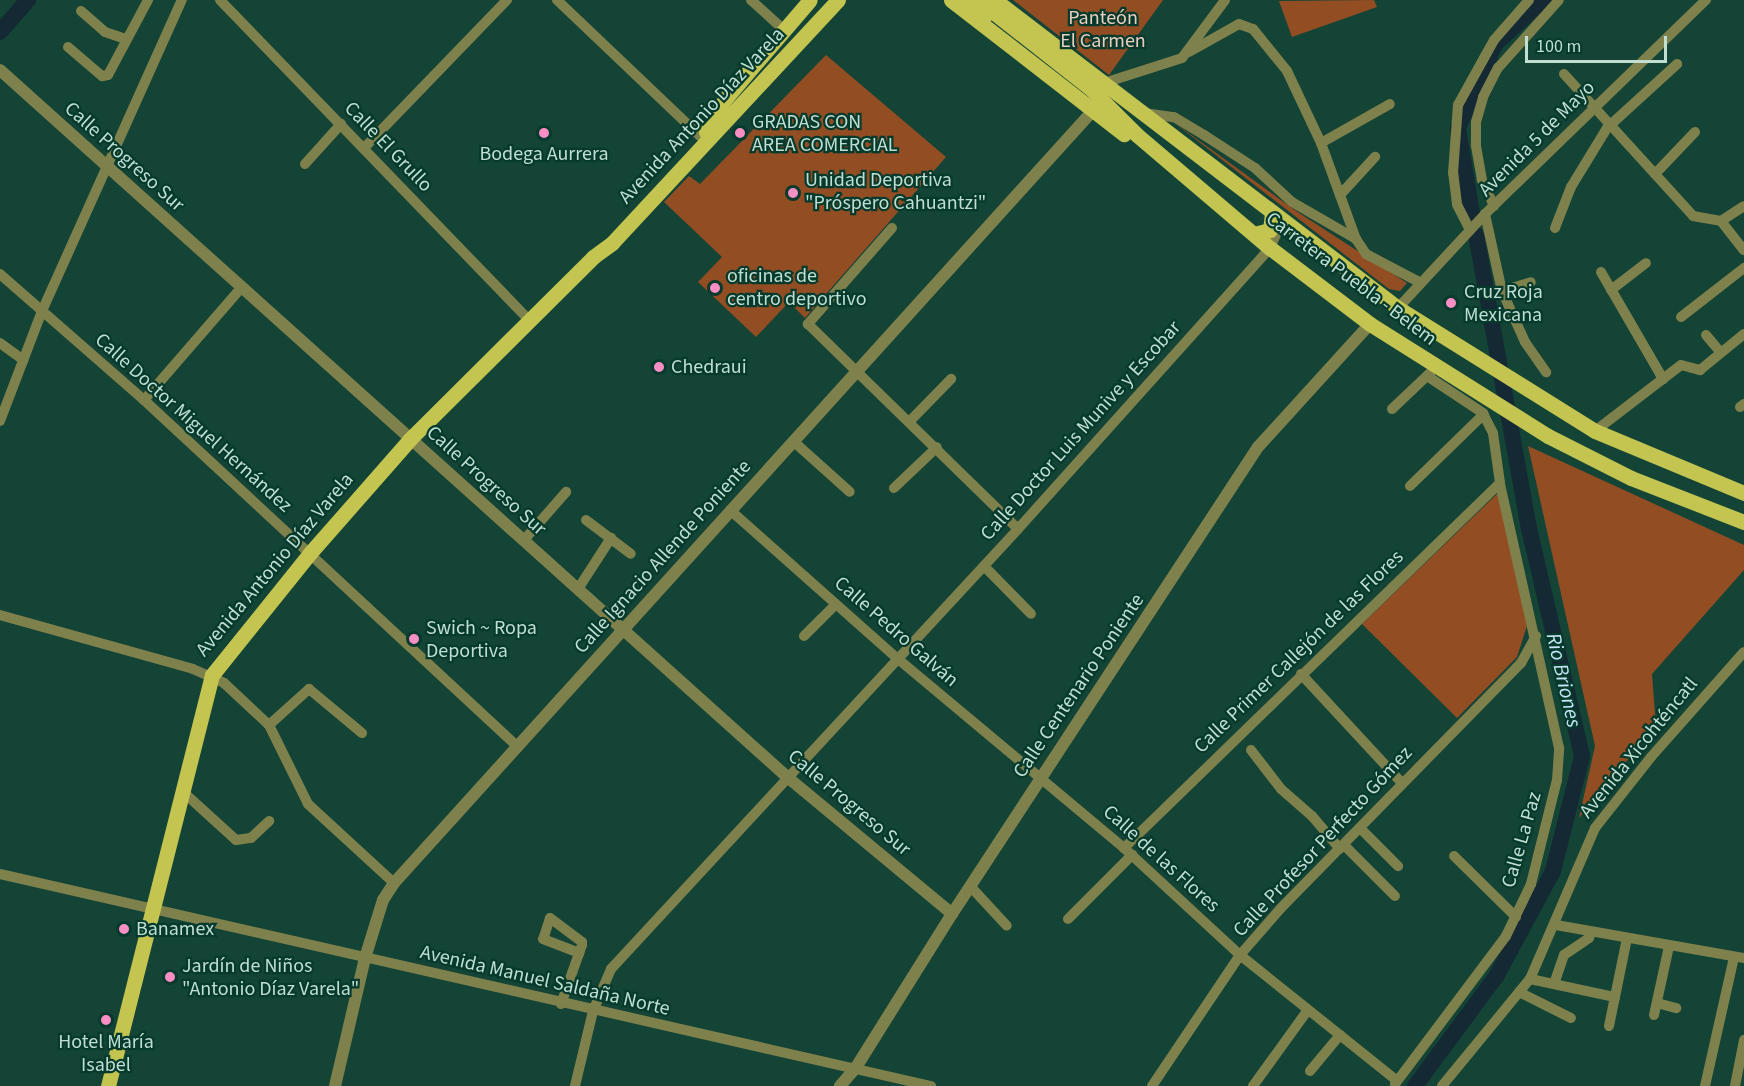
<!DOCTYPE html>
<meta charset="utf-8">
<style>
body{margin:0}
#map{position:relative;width:1744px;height:1086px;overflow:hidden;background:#144436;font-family:"Source Sans 3",sans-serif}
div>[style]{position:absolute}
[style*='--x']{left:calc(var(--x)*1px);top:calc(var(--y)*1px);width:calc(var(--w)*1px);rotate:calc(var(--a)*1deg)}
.green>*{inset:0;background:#924d23}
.river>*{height:16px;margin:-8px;padding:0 8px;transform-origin:8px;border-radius:8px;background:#142933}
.minor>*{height:10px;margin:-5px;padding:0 5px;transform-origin:5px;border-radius:5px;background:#7f814c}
.tertiary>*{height:12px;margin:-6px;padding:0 6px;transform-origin:6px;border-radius:6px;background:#7f814c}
.primary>*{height:15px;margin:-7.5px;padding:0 7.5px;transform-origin:7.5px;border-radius:7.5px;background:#c4c450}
.dots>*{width:16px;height:16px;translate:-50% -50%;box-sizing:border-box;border:3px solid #053a2c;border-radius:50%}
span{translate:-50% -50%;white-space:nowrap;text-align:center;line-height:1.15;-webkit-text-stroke:4.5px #053a2c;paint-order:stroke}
.park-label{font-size:20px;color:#eccfbf}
.street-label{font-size:20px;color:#c0dfd2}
.poi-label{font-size:20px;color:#c0dfd2}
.left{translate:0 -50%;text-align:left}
.water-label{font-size:21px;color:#c7e5f5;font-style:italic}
.scale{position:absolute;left:1525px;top:36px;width:142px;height:27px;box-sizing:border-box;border:3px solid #c0dfd2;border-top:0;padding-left:8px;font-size:18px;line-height:21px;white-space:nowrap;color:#c0dfd2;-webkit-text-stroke:4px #053a2c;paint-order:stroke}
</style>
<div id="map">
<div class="green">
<div style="clip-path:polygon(1013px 0,1163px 0,1109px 75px)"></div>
<div style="clip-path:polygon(1374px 0,1377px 7px,1292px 37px,1279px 1px)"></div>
<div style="clip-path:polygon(826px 55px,946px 157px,805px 318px,789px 302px,756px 337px,698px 282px,722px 257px,664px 202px,689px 176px,700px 184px)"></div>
<div style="clip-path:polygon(1172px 121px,1296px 211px,1407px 283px,1400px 291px,1389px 289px)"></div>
<div style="clip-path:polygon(1528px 446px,1744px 545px,1744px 570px,1652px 674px,1656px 726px,1579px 818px,1595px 746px)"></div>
<div style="clip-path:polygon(1498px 493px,1527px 626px,1517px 657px,1457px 718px,1362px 624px)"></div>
</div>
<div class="river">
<div style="--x:0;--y:32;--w:43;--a:-48.8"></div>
<div style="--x:1472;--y:213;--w:86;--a:-99.4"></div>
<div style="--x:1458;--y:128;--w:92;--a:-66.2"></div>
<div style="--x:1495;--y:44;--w:65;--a:-42.5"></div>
<div style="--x:1415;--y:1086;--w:138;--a:-53.5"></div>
<div style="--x:1497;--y:975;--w:118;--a:-61.7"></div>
<div style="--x:1553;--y:871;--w:119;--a:-75.8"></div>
<div style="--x:1582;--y:756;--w:233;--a:-103.1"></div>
<div style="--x:1529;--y:529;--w:299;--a:-100.2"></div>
</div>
<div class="minor">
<div style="--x:220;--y:0;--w:445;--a:46"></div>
<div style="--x:557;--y:0;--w:199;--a:43.6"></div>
<div style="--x:751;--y:0;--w:45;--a:42.3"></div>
<div style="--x:81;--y:11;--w:32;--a:41"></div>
<div style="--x:105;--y:32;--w:21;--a:19"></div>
<div style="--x:68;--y:47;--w:45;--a:40.5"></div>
<div style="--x:102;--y:76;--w:6;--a:-9"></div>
<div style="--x:108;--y:75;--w:85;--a:-61.9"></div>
<div style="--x:1189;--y:52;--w:57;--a:-29.2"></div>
<div style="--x:1239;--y:24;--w:15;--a:20"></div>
<div style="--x:1253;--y:29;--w:54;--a:51"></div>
<div style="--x:1287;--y:71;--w:80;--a:64.7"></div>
<div style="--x:1321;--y:143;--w:102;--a:70"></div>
<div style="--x:1356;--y:239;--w:18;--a:56"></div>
<div style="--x:1366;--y:254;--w:60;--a:27.8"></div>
<div style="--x:1564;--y:74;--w:192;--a:47.7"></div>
<div style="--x:1693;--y:216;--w:28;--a:10"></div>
<div style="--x:1721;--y:221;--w:37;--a:52"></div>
<div style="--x:1104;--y:83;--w:82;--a:-17.8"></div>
<div style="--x:1182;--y:58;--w:72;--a:-53.4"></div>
<div style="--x:1144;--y:113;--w:30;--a:8"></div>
<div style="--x:1174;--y:117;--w:35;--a:31"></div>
<div style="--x:1204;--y:135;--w:61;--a:32.9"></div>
<div style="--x:1255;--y:168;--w:50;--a:42.6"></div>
<div style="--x:1292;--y:202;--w:74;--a:30"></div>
<div style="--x:1321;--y:143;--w:79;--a:-29.5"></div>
<div style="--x:364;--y:148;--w:206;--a:-46"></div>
<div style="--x:305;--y:164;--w:54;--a:-48"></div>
<div style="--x:1655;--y:174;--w:58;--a:-46.4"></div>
<div style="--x:1340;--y:195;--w:52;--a:-47.4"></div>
<div style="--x:1494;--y:206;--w:29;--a:-115"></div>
<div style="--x:1482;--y:180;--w:36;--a:-100"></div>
<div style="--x:1476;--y:145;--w:23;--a:-90"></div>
<div style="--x:1476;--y:122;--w:26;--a:-74"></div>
<div style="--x:1483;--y:97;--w:33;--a:-63"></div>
<div style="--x:1498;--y:68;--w:91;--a:-48.1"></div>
<div style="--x:1485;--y:214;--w:79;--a:77.6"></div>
<div style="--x:1502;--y:291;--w:56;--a:65.7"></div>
<div style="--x:1525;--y:342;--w:37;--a:55"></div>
<div style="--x:1721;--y:221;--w:27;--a:-33"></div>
<div style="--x:892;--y:228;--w:128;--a:131.2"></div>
<div style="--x:808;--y:324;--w:293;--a:44.3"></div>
<div style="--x:1555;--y:228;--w:44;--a:-68.7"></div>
<div style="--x:1571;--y:187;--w:69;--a:-58.6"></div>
<div style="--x:1607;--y:128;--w:95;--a:-42.4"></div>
<div style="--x:1470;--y:230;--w:29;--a:-117"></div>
<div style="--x:1457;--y:204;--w:31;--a:-97"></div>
<div style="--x:1453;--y:173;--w:68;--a:-85.8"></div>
<div style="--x:1458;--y:105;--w:74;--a:-61"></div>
<div style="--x:1494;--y:40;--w:53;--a:-48.8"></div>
<div style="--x:1601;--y:272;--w:124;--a:59.9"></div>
<div style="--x:0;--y:274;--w:191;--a:41.2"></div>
<div style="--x:144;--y:400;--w:510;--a:42.86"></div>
<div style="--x:1611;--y:290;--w:44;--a:-37.6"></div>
<div style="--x:1502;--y:291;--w:30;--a:-17"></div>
<div style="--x:1398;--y:308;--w:128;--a:-47.2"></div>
<div style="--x:1485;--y:214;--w:308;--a:-44.1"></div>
<div style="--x:1681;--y:317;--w:80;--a:-37.9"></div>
<div style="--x:1706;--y:335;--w:23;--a:50"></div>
<div style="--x:0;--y:343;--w:29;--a:36"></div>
<div style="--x:144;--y:400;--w:148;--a:-49.1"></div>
<div style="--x:1740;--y:407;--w:5;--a:-37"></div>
<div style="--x:1392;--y:409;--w:54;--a:-43.5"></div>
<div style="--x:0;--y:421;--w:118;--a:-69.1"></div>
<div style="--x:42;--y:311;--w:341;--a:-65.8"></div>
<div style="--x:910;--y:421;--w:59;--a:-45.7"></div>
<div style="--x:1595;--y:431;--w:108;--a:-37.5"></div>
<div style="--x:1681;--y:365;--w:20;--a:15"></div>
<div style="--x:1700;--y:370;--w:57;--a:-39.3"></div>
<div style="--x:793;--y:441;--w:76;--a:41.8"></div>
<div style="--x:1410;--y:486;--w:103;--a:-44.2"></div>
<div style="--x:894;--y:488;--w:59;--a:-43.6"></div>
<div style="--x:730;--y:510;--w:225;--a:41.6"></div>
<div style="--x:898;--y:659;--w:295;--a:39.9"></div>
<div style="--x:1124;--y:848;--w:158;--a:42.7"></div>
<div style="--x:1240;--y:955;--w:201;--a:38.7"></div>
<div style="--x:586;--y:520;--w:56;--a:37.1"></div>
<div style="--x:524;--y:540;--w:64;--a:-48.8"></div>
<div style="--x:984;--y:566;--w:67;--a:45.6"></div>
<div style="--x:578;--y:589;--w:61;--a:-57.1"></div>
<div style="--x:0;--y:615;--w:200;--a:15.6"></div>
<div style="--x:193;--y:669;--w:34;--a:24"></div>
<div style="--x:224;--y:683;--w:62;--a:43"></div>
<div style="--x:269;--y:725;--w:88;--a:63.7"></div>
<div style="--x:308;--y:804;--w:117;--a:42.6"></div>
<div style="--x:804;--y:636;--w:45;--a:-45"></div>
<div style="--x:1301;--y:674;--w:149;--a:47.2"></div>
<div style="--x:269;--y:725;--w:54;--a:-42"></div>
<div style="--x:309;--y:689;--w:69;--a:39.7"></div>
<div style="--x:1251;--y:750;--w:49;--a:52.4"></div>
<div style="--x:1281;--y:789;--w:41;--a:41.1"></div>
<div style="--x:1312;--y:816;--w:43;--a:49.7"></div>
<div style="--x:181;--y:790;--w:74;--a:42.3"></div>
<div style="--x:236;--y:840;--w:15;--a:-8"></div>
<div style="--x:251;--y:838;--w:25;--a:-43"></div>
<div style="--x:1360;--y:828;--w:54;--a:45"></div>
<div style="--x:1344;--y:845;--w:72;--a:45"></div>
<div style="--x:1124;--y:848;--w:524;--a:-44.15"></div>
<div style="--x:1454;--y:856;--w:87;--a:44.5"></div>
<div style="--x:0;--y:874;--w:955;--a:12.83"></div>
<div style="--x:970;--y:886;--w:54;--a:47.2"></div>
<div style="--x:1068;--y:919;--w:91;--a:-45"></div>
<div style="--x:1556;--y:925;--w:191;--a:10"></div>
<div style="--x:1530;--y:979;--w:87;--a:12"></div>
<div style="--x:1554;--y:984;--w:31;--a:-71"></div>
<div style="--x:1564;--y:955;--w:30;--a:-34"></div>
<div style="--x:1589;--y:938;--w:6;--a:-72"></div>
<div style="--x:1519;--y:992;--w:58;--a:26.6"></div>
<div style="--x:1657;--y:1003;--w:20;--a:15"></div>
<div style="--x:561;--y:1004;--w:63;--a:-70.4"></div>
<div style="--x:582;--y:945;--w:3;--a:-90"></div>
<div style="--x:582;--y:942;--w:40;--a:-143"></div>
<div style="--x:550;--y:918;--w:22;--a:108"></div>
<div style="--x:543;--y:939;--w:39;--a:21"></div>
<div style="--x:1654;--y:1015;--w:71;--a:-77.7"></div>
<div style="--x:1609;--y:1026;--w:90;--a:-78.4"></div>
<div style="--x:1310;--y:1071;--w:47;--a:-50.2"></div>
<div style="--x:1395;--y:1084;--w:185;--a:-53.1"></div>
<div style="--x:1506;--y:936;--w:58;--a:-64.3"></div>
<div style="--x:1531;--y:884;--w:107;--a:-76"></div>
<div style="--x:1557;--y:780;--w:32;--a:-86"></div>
<div style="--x:1559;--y:748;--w:271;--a:-102.6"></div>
<div style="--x:1500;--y:483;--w:50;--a:-98"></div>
<div style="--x:1493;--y:433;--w:22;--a:-117"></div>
<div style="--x:1483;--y:413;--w:67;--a:-146.5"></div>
<div style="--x:575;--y:1086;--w:77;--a:-76.5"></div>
<div style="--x:593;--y:1011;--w:46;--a:-66.8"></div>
<div style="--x:611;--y:969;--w:599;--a:-47.23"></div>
<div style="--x:1018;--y:529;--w:377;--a:-48.1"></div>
<div style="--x:1270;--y:248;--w:30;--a:-66"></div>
<div style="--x:1152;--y:1086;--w:158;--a:-56.1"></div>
<div style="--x:1240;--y:955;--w:62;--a:-48.9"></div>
<div style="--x:1281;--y:908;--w:343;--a:-45.6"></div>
<div style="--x:1521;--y:663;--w:31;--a:-61"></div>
<div style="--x:1253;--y:1086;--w:92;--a:-54.2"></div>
<div style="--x:1442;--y:1086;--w:139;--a:-50.6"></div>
<div style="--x:1530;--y:979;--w:164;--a:-66.7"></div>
<div style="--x:1595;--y:828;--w:90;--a:-51.7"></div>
<div style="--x:1651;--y:757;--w:140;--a:-48.5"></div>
<div style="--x:1705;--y:1086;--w:132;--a:-77.3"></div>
<div style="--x:1735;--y:1086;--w:47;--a:-78.9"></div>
</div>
<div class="tertiary">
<div style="--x:0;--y:70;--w:1057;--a:41.93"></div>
<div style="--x:786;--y:776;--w:216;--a:39.7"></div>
<div style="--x:335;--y:1086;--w:131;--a:-76.8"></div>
<div style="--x:365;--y:958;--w:61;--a:-72.8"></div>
<div style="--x:383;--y:900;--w:20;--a:-57"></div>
<div style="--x:394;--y:883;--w:1049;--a:-47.86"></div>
<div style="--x:840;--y:1086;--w:23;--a:-49"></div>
<div style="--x:855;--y:1069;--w:183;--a:-58"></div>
<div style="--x:952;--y:914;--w:558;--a:-56.77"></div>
<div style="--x:1258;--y:447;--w:166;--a:-47.7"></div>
</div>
<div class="primary">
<div style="--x:951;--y:0;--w:219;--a:37.8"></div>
<div style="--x:962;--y:0;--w:28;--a:38"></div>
<div style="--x:978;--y:0;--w:142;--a:38.2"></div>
<div style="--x:1090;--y:88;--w:66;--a:45"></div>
<div style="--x:1137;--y:135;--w:175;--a:40.4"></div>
<div style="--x:1270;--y:248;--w:126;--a:37.2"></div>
<div style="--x:1370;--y:324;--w:210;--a:32.2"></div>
<div style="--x:1548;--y:436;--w:93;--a:26.8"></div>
<div style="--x:1631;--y:478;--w:121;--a:21.3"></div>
<div style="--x:995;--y:0;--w:507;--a:37.39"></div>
<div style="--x:1398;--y:308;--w:232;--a:32"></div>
<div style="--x:1595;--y:431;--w:161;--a:22.6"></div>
<div style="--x:706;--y:132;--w:38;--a:-60"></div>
<div style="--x:725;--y:99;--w:130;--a:-49.4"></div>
<div style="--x:1254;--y:234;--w:16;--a:-14"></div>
<div style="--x:1270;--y:230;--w:17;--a:-83"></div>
<div style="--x:108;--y:1086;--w:424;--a:-75.8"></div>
<div style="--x:212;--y:675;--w:156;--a:-51.2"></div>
<div style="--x:310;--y:553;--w:152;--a:-48.7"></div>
<div style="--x:410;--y:439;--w:258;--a:-44.8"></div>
<div style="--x:593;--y:257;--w:24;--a:-36"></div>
<div style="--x:612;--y:243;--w:332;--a:-47.1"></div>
</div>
<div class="dots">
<div style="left:544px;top:133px;background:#fb8fc5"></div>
<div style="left:740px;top:133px;background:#fb8fc5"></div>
<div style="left:793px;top:193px;background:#fb8fc5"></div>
<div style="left:715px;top:288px;background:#fb8fc5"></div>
<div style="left:1451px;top:303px;background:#fb8fc5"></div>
<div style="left:659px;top:367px;background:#fb8fc5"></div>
<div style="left:414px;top:639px;background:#fb8fc5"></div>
<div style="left:124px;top:929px;background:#fb8fc5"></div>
<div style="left:170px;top:977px;background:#fb8fc5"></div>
<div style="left:106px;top:1020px;background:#fb8fc5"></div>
</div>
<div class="park-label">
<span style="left:1103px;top:30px">Panteón<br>El Carmen</span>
</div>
<div class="street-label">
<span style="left:702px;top:116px;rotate:-47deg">Avenida Antonio Díaz Varela</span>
<span style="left:1537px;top:139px;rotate:-45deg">Avenida 5 de Mayo</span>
<span style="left:388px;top:147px;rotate:46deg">Calle El Grullo</span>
<span style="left:124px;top:157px;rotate:42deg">Calle Progreso Sur</span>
<span style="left:1351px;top:279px;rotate:37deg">Carretera Puebla - Belem</span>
<span style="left:193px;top:423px;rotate:42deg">Calle Doctor Miguel Hernández</span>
<span style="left:1081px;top:431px;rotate:-48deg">Calle Doctor Luis Munive y Escobar</span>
<span style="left:486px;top:481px;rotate:42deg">Calle Progreso Sur</span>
<span style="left:663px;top:557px;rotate:-48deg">Calle Ignacio Allende Poniente</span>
<span style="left:275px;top:565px;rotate:-50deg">Avenida Antonio Díaz Varela</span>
<span style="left:896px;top:632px;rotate:41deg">Calle Pedro Galván</span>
<span style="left:1299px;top:652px;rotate:-44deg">Calle Primer Callejón de las Flores</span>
<span style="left:1079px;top:686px;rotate:-56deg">Calle Centenario Poniente</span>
<span style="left:1639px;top:748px;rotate:-51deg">Avenida Xicohténcatl</span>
<span style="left:849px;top:803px;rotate:40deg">Calle Progreso Sur</span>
<span style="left:1522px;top:840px;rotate:-74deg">Calle La Paz</span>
<span style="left:1323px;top:842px;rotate:-47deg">Calle Profesor Perfecto Gómez</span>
<span style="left:1161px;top:859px;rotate:42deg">Calle de las Flores</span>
<span style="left:545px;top:981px;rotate:13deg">Avenida Manuel Saldaña Norte</span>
</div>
<div class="poi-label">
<span class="left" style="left:752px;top:134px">GRADAS CON<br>AREA COMERCIAL</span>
<span style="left:544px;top:154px">Bodega Aurrera</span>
<span class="left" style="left:805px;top:192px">Unidad Deportiva<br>"Próspero Cahuantzi"</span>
<span class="left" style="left:727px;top:288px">oficinas de<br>centro deportivo</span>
<span class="left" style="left:1464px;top:304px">Cruz Roja<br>Mexicana</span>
<span class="left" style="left:671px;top:367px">Chedraui</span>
<span class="left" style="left:426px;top:640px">Swich ~ Ropa<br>Deportiva</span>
<span class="left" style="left:136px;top:929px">Banamex</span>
<span class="left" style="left:182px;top:978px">Jardín de Niños<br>"Antonio Díaz Varela"</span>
<span style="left:106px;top:1054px">Hotel María<br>Isabel</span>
</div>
<div class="water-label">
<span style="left:1564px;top:680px;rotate:77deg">Rio Briones</span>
</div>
<div class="scale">100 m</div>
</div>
